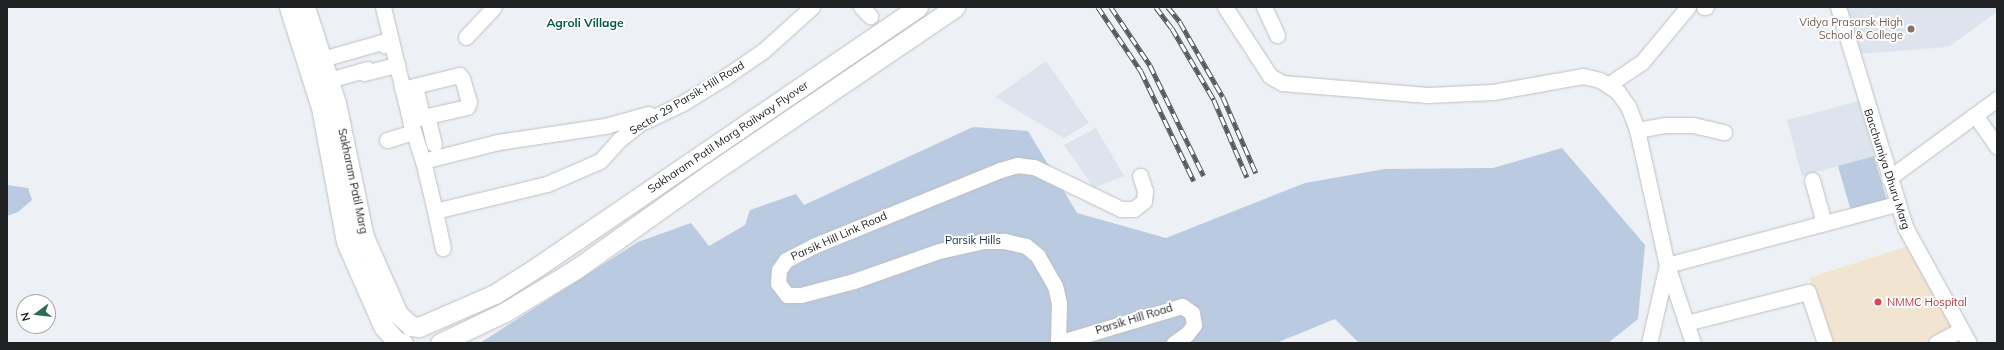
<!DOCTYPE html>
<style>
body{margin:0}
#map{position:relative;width:2004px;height:350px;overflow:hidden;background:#edf0f4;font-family:Mulish,sans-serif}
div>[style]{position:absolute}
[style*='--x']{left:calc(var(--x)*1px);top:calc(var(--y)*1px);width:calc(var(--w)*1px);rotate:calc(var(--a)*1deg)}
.built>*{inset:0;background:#dde4ee}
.medical>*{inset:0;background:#f1e4d0}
.green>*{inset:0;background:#bacae0}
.roads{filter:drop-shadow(0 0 1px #bdc0c4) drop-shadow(0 0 1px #bdc0c4)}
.minor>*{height:15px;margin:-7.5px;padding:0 7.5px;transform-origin:7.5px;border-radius:7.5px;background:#fff}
.major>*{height:19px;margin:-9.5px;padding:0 9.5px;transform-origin:9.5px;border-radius:9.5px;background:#fff}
.rail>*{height:4.5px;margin-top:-2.25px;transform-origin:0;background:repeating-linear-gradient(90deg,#fff 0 9px,#56575a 0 18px);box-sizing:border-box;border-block:1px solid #56575a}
.dots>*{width:11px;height:11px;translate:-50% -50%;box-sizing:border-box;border:2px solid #fff;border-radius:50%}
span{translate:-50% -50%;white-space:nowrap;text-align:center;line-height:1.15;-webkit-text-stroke:3.5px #fff;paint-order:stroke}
.education-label{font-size:11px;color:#785e54}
.right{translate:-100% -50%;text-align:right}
.street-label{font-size:11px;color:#202123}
.park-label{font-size:11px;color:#10294b}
.health-label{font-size:11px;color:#be3a42}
.left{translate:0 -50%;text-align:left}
.neighbourhood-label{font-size:12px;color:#005a48;font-weight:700}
.frame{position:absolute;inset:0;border:8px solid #202123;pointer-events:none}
.north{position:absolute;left:16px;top:294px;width:40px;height:40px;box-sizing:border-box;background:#fff;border:1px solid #a6a6a7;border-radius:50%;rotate:255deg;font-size:11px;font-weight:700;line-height:16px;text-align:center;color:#202123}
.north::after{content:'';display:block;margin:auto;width:14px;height:18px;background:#2a6a59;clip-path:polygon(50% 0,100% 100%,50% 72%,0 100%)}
</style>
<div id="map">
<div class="built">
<div style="clip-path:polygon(1843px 7px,1997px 7px,1997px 12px,1948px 47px,1858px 54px)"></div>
<div style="clip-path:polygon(1046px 61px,1089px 123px,1064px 138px,995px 97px)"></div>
<div style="clip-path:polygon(1859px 101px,1874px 156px,1802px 176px,1787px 120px)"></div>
<div style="clip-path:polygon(1096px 128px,1124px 176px,1094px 188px,1064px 145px)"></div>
</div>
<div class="medical">
<div style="clip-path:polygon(1908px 246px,1952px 326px,1922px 343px,1836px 343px,1831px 341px,1809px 278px)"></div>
</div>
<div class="green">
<div style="clip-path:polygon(973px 127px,1028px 131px,1077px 213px,1166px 238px,1305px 183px,1385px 169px,1493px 168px,1562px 148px,1645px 245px,1638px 319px,1608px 343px,1359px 343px,1335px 319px,1276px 343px,480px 343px,638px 242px,691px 223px,709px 246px,745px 225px,750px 210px,796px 194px,804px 205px)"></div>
<div style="clip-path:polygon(1874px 156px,1887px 201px,1851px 211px,1838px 166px)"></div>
<div style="clip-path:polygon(7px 185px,28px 188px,32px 200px,18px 212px,7px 216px)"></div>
</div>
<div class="roads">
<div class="minor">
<div style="--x:383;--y:7;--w:120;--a:76.5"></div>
<div style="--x:411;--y:124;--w:39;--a:72"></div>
<div style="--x:423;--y:161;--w:51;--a:76.5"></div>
<div style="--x:435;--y:211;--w:115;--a:-13.6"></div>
<div style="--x:547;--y:184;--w:58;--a:-23.5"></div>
<div style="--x:600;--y:161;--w:30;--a:-48"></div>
<div style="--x:620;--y:139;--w:24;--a:-38"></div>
<div style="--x:639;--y:124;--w:47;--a:-25.5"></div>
<div style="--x:681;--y:104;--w:52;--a:-31.5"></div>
<div style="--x:725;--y:77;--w:46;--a:-34.4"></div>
<div style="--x:763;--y:51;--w:66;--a:-41.9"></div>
<div style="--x:861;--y:7;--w:13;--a:45"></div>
<div style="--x:1225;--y:7;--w:82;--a:56.9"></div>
<div style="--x:1270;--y:76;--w:14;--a:30"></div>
<div style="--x:1282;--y:83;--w:146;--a:4.7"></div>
<div style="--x:1428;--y:95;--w:65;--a:-2.6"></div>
<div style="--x:1493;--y:92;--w:91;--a:-10.1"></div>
<div style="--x:1583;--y:76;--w:17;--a:13"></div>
<div style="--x:1600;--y:80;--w:20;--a:33"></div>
<div style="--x:1617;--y:91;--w:19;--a:54"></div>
<div style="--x:1628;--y:106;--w:26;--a:69"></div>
<div style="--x:1637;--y:130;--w:138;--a:77.5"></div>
<div style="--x:1667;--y:265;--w:82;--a:71.6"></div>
<div style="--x:1264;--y:7;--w:31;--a:65"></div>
<div style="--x:1704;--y:7;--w:2;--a:0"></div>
<div style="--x:1838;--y:7;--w:232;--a:73"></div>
<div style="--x:1906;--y:229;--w:130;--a:61.1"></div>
<div style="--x:466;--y:37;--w:41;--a:-47"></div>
<div style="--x:322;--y:59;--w:62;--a:-15.8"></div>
<div style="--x:382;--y:42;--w:4;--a:56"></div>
<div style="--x:364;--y:73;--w:34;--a:-14"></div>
<div style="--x:329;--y:80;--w:40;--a:-16"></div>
<div style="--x:1608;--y:85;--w:41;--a:-34.1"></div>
<div style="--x:1642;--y:62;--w:72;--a:-50.1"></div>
<div style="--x:415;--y:86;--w:32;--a:77"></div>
<div style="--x:402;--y:89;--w:59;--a:-13.8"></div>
<div style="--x:459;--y:75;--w:4;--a:45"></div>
<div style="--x:462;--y:78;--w:25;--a:74"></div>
<div style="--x:469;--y:102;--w:5;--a:112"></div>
<div style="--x:467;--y:107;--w:58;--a:167.2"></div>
<div style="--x:1975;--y:115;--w:39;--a:55"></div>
<div style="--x:427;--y:116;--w:29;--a:76"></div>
<div style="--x:1637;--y:130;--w:28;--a:-10"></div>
<div style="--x:1665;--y:125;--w:28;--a:0"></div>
<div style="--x:1693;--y:125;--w:32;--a:13"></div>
<div style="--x:387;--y:140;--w:27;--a:-17"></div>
<div style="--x:423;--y:161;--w:77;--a:-14.2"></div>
<div style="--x:498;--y:142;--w:108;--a:-8.5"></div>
<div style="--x:605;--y:126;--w:45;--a:-15.6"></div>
<div style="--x:1889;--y:178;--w:134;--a:-36.2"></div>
<div style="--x:1812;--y:180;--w:45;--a:74.4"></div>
<div style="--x:435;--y:211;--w:38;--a:78"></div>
<div style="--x:1667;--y:265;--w:237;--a:-14.9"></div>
<div style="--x:1686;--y:323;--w:126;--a:-14.3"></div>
<div style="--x:1808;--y:292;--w:54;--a:71.6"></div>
<div style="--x:1058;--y:343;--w:40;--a:-88.6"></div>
<div style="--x:1059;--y:303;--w:17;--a:-103"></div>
<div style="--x:1055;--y:286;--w:34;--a:-120"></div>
<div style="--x:1038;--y:256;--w:16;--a:-140"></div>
<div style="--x:1026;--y:246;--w:23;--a:-167"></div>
<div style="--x:1004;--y:241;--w:20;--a:180"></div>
<div style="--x:984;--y:241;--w:46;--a:167.5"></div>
<div style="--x:939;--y:251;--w:90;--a:160.6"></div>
<div style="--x:854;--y:281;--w:55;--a:165.2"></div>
<div style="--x:801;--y:295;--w:14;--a:180"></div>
<div style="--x:787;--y:295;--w:15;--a:-127"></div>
<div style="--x:778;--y:283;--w:13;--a:-86"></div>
<div style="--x:779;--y:270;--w:12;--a:-55"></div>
<div style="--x:786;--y:260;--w:30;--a:-27"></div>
<div style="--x:813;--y:246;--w:202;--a:-22.1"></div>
<div style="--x:1000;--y:170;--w:18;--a:-16"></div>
<div style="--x:1017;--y:165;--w:17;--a:7"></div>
<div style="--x:1034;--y:167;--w:97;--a:25.8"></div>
<div style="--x:1121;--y:209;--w:13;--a:0"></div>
<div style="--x:1134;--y:209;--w:13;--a:-39"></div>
<div style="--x:1144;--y:201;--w:10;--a:-84"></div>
<div style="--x:1145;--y:191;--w:16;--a:-108"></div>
<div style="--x:1058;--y:343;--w:129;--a:-16.6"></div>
<div style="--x:1182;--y:306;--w:12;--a:35"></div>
<div style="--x:1192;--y:313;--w:12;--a:81"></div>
<div style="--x:1194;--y:325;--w:11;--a:128"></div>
<div style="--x:1187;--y:334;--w:16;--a:145"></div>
<div style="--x:1649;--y:343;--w:80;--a:-77"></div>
<div style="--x:1936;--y:343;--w:27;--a:-28"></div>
</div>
<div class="major">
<div style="--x:289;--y:7;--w:105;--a:72.3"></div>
<div style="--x:321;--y:107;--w:137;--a:79.5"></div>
<div style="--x:346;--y:242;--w:92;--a:66.2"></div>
<div style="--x:383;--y:326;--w:20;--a:49"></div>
<div style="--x:396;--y:341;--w:7;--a:16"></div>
<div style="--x:305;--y:7;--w:101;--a:72.1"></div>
<div style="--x:336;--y:103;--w:137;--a:78.2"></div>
<div style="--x:364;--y:237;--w:84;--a:66.2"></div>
<div style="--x:398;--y:314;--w:18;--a:43"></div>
<div style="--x:411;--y:326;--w:8;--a:7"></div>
<div style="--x:419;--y:327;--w:83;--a:-23.5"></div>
<div style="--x:495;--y:294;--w:50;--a:-32.7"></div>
<div style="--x:537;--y:267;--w:461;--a:-34.3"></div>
<div style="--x:440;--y:343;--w:72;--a:-25.5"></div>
<div style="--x:505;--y:312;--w:83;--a:-31.2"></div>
<div style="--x:576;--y:269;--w:166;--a:-35.4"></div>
<div style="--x:711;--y:173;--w:295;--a:-34.2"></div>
</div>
</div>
<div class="rail">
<div style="--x:1098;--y:7;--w:77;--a:56.1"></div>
<div style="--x:1141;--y:71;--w:122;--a:64.3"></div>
<div style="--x:1111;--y:7;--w:70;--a:56.1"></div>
<div style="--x:1150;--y:65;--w:123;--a:64.1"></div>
<div style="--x:1156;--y:7;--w:26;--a:53"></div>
<div style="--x:1172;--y:28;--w:83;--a:59.7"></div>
<div style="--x:1214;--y:100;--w:84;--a:66.8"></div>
<div style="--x:1168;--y:7;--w:19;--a:51"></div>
<div style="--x:1180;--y:22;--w:86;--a:60.2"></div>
<div style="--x:1223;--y:97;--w:83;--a:66.5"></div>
</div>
<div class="dots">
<div style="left:1911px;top:29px;background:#8d6e63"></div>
<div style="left:1878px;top:302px;background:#e0444e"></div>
</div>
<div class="education-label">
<span class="right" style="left:1903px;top:29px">Vidya Prasarsk High<br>School &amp; College</span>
</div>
<div class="street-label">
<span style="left:687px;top:98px;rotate:-31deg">Sector 29 Parsik Hill Road</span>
<span style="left:728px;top:137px;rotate:-34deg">Sakharam Patil Marg Railway Flyover</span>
<span style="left:1887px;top:169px;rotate:72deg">Bacchumiya Dhuru Marg</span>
<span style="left:353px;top:181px;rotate:78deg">Sakharam Patil Marg</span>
<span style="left:839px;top:236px;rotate:-24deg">Parsik Hill Link Road</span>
<span style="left:1134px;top:319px;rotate:-17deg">Parsik Hill Road</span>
</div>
<div class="park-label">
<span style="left:973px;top:240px">Parsik Hills</span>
</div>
<div class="health-label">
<span class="left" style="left:1887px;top:302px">NMMC Hospital</span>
</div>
<div class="neighbourhood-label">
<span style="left:585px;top:23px">Agroli Village</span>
</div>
<div class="frame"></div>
<div class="north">N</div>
</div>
